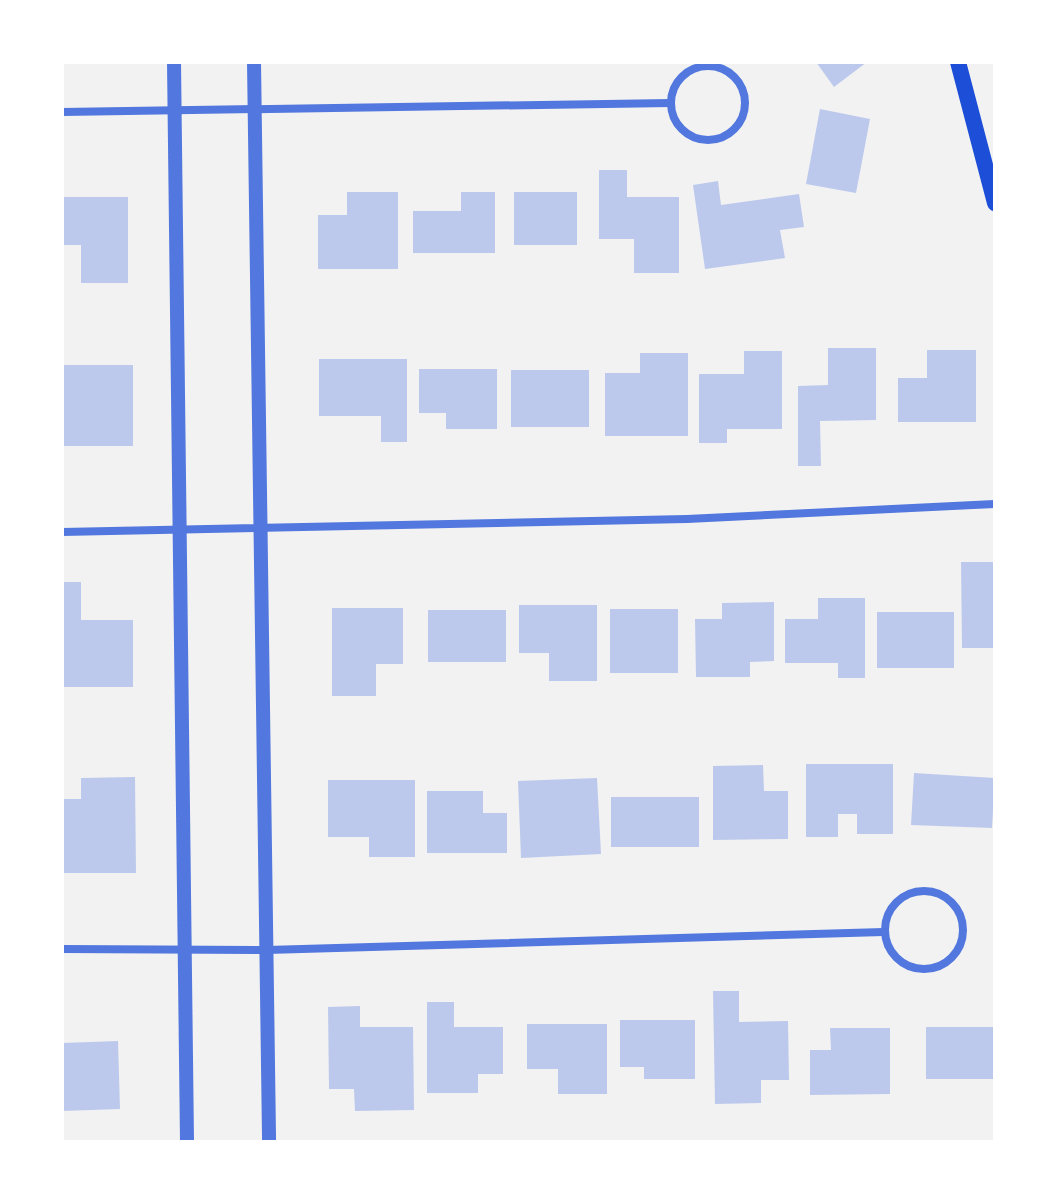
<!DOCTYPE html>
<style>
body{margin:0}
#map{position:relative;width:1057px;height:1204px;overflow:hidden;background:#f2f2f2;font-family:Inter,sans-serif}
div>[style]{position:absolute}
[style*='--x']{left:calc(var(--x)*1px);top:calc(var(--y)*1px);width:calc(var(--w)*1px);rotate:calc(var(--a)*1deg)}
.building>*{inset:0;background:#bdc9ec}
.minor>*{height:8px;margin:-4px;padding:0 4px;transform-origin:4px;border-radius:4px;background:#5277de}
.minor>.ring{margin:-4px;padding:0;box-sizing:content-box;background:none;border:8px solid #5277de;border-radius:50%}
.tertiary>*{height:14px;margin:-7px;padding:0 7px;transform-origin:7px;border-radius:7px;background:#5277de}
.secondary>*{height:16px;margin:-8px;padding:0 8px;transform-origin:8px;border-radius:8px;background:#1d4ed8}
span{translate:-50% -50%;white-space:nowrap;text-align:center;line-height:1.15;-webkit-text-stroke:7px #fff;paint-order:stroke}
.frame{position:absolute;inset:0;border:64px solid #fff;pointer-events:none}
</style>
<div id="map">
<div class="building">
<div style="clip-path:polygon(816px 62px,867px 62px,834px 87px)"></div>
<div style="clip-path:polygon(820px 109px,870px 119px,856px 193px,806px 184px)"></div>
<div style="clip-path:polygon(599px 170px,627px 170px,627px 197px,679px 197px,679px 273px,634px 273px,634px 239px,599px 239px)"></div>
<div style="clip-path:polygon(718px 181px,721px 205px,799px 194px,804px 227px,780px 230px,785px 258px,705px 269px,693px 185px)"></div>
<div style="clip-path:polygon(347px 192px,398px 192px,398px 269px,318px 269px,318px 215px,347px 215px)"></div>
<div style="clip-path:polygon(461px 192px,495px 192px,495px 253px,413px 253px,413px 211px,461px 211px)"></div>
<div style="clip-path:polygon(514px 192px,577px 192px,577px 245px,514px 245px)"></div>
<div style="clip-path:polygon(62px 197px,128px 197px,128px 283px,81px 283px,81px 245px,62px 245px)"></div>
<div style="clip-path:polygon(828px 348px,876px 348px,876px 420px,820px 421px,821px 466px,798px 466px,798px 386px,828px 385px)"></div>
<div style="clip-path:polygon(927px 350px,976px 350px,976px 422px,898px 422px,898px 378px,927px 378px)"></div>
<div style="clip-path:polygon(744px 351px,782px 351px,782px 429px,727px 429px,727px 443px,699px 443px,699px 374px,744px 374px)"></div>
<div style="clip-path:polygon(640px 353px,688px 353px,688px 436px,605px 436px,605px 373px,640px 373px)"></div>
<div style="clip-path:polygon(319px 359px,407px 359px,407px 442px,381px 442px,381px 416px,319px 416px)"></div>
<div style="clip-path:polygon(62px 365px,133px 365px,133px 446px,62px 446px)"></div>
<div style="clip-path:polygon(419px 369px,497px 369px,497px 429px,446px 429px,446px 413px,419px 413px)"></div>
<div style="clip-path:polygon(511px 370px,589px 370px,589px 427px,511px 427px)"></div>
<div style="clip-path:polygon(961px 562px,995px 562px,995px 648px,962px 648px)"></div>
<div style="clip-path:polygon(62px 582px,81px 582px,81px 620px,133px 620px,133px 687px,62px 687px)"></div>
<div style="clip-path:polygon(818px 598px,865px 598px,865px 678px,838px 678px,838px 663px,785px 663px,785px 619px,818px 619px)"></div>
<div style="clip-path:polygon(774px 602px,774px 661px,750px 662px,750px 677px,696px 677px,695px 619px,722px 619px,722px 603px)"></div>
<div style="clip-path:polygon(519px 605px,597px 605px,597px 681px,549px 681px,549px 653px,519px 653px)"></div>
<div style="clip-path:polygon(332px 608px,403px 608px,403px 664px,376px 664px,376px 696px,332px 696px)"></div>
<div style="clip-path:polygon(610px 609px,678px 609px,678px 673px,610px 673px)"></div>
<div style="clip-path:polygon(428px 610px,506px 610px,506px 662px,428px 662px)"></div>
<div style="clip-path:polygon(877px 612px,954px 612px,954px 668px,877px 668px)"></div>
<div style="clip-path:polygon(806px 764px,893px 764px,893px 834px,857px 834px,857px 814px,838px 814px,838px 837px,806px 837px)"></div>
<div style="clip-path:polygon(763px 765px,764px 791px,788px 791px,788px 839px,713px 840px,713px 766px)"></div>
<div style="clip-path:polygon(914px 773px,995px 778px,992px 828px,911px 825px)"></div>
<div style="clip-path:polygon(135px 777px,136px 873px,62px 873px,62px 799px,81px 799px,81px 778px)"></div>
<div style="clip-path:polygon(597px 778px,601px 854px,521px 858px,518px 781px)"></div>
<div style="clip-path:polygon(328px 780px,415px 780px,415px 857px,369px 857px,369px 837px,328px 837px)"></div>
<div style="clip-path:polygon(427px 791px,483px 791px,483px 813px,507px 813px,507px 853px,427px 853px)"></div>
<div style="clip-path:polygon(611px 797px,699px 797px,699px 847px,611px 847px)"></div>
<div style="clip-path:polygon(713px 991px,739px 991px,739px 1022px,788px 1021px,789px 1080px,761px 1080px,761px 1103px,715px 1104px)"></div>
<div style="clip-path:polygon(427px 1002px,454px 1002px,454px 1027px,503px 1027px,503px 1074px,478px 1074px,478px 1093px,427px 1093px)"></div>
<div style="clip-path:polygon(360px 1006px,360px 1027px,413px 1027px,414px 1110px,355px 1111px,354px 1089px,329px 1089px,328px 1007px)"></div>
<div style="clip-path:polygon(620px 1020px,695px 1020px,695px 1079px,644px 1079px,644px 1067px,620px 1067px)"></div>
<div style="clip-path:polygon(527px 1024px,607px 1024px,607px 1094px,558px 1094px,558px 1069px,527px 1069px)"></div>
<div style="clip-path:polygon(926px 1027px,995px 1027px,995px 1079px,926px 1079px)"></div>
<div style="clip-path:polygon(830px 1028px,890px 1028px,890px 1094px,810px 1095px,810px 1050px,831px 1050px)"></div>
<div style="clip-path:polygon(118px 1041px,120px 1109px,62px 1111px,62px 1043px)"></div>
</div>
<div class="minor">
<div class="ring" style="left:671px;top:66px;width:66px;height:66px"></div>
<div style="--x:62;--y:112;--w:609;--a:-0.85"></div>
<div style="--x:62;--y:532;--w:625;--a:-1.19"></div>
<div style="--x:687;--y:519;--w:308;--a:-2.8"></div>
<div class="ring" style="left:885px;top:891px;width:70px;height:70px"></div>
<div style="--x:62;--y:949;--w:205;--a:0.3"></div>
<div style="--x:267;--y:950;--w:617;--a:-1.67"></div>
</div>
<div class="tertiary">
<div style="--x:174;--y:62;--w:1080;--a:89.31"></div>
<div style="--x:254;--y:62;--w:1080;--a:89.2"></div>
</div>
<div class="secondary">
<div style="--x:958;--y:62;--w:146;--a:75.3"></div>
</div>
<div class="frame"></div>
</div>
